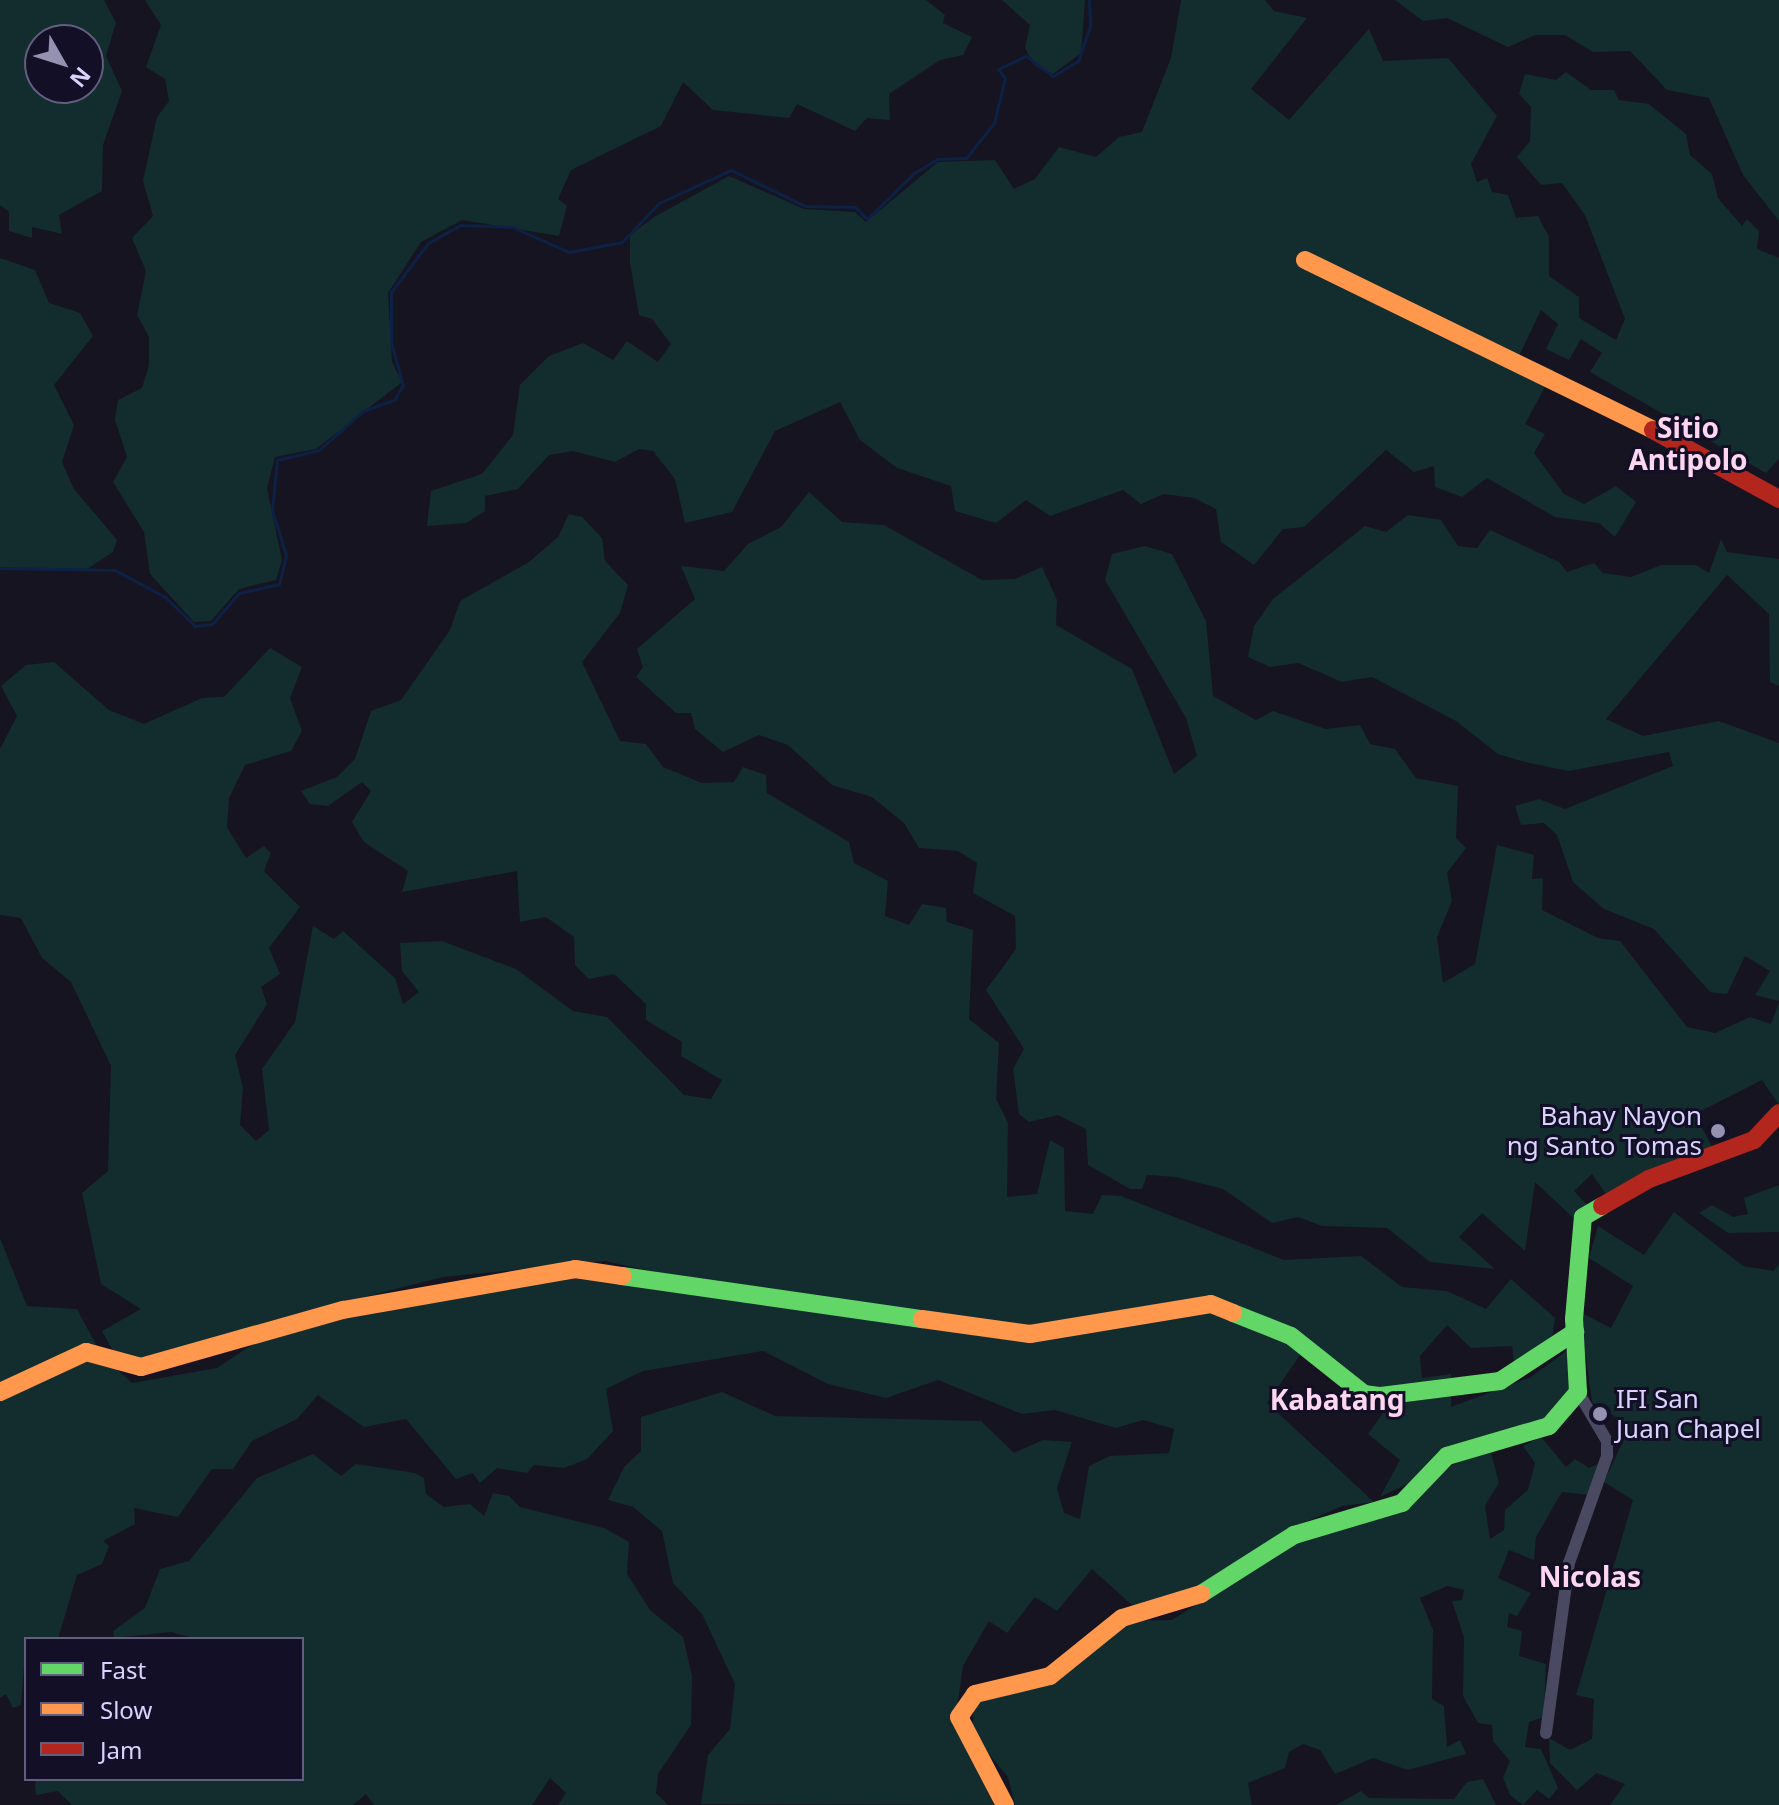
<!DOCTYPE html>
<style>
body{margin:0}
#map{position:relative;width:1779px;height:1805px;overflow:hidden;background:#161421;font-family:"Noto Sans",sans-serif}
div>[style]{position:absolute}
[style*='--x']{left:calc(var(--x)*1px);top:calc(var(--y)*1px);width:calc(var(--w)*1px);rotate:calc(var(--a)*1deg)}
.green>*{inset:0;background:#132c2d}
.stream>*{height:3px;margin:-1.5px;padding:0 1.5px;transform-origin:1.5px;border-radius:1.5px;background:#0d2144}
.street>*{height:12px;margin:-6px;padding:0 6px;transform-origin:6px;border-radius:6px;background:#4a4962}
.fast>*{height:18px;margin:-9px;padding:0 9px;transform-origin:9px;border-radius:9px;background:#63d668}
.slow>*{height:18px;margin:-9px;padding:0 9px;transform-origin:9px;border-radius:9px;background:#ff974d}
.jam>*{height:18px;margin:-9px;padding:0 9px;transform-origin:9px;border-radius:9px;background:#b3261e}
.dots>*{width:22px;height:22px;translate:-50% -50%;box-sizing:border-box;border:4px solid #130f26;border-radius:50%}
span{translate:-50% -50%;white-space:nowrap;text-align:center;line-height:1.15;-webkit-text-stroke:6px #130f26;paint-order:stroke}
.poi-label{font-size:26px;color:#d9d4ff}
.right{translate:-100% -50%;text-align:right}
.left{translate:0 -50%;text-align:left}
.neighbourhood-label{font-size:28px;color:#ffd6f0;font-weight:700}
.legend{position:absolute;left:24px;top:1637px;width:280px;height:144px;box-sizing:border-box;background:#130f26;border:2px solid #625e7d;margin:0;padding:10px 14px;list-style:none;font-size:24px;color:#d9d4ff}
.legend li{display:flex;align-items:center;gap:16px;height:40px}
.legend b{width:40px;border:2px solid #625e7d}
.north{position:absolute;left:24px;top:24px;width:80px;height:80px;box-sizing:border-box;background:#130f26;border:2px solid #625e7d;border-radius:50%;rotate:129deg;font-size:22px;font-weight:700;line-height:32px;text-align:center;color:#d9d4ff}
.north::after{content:'';display:block;margin:auto;width:28px;height:36px;background:#9591b1;clip-path:polygon(50% 0,100% 100%,50% 72%,0 100%)}
</style>
<div id="map">
<div class="green">
<div style="clip-path:polygon(evenodd,0 0,104px 0,116px 23px,106px 56px,122px 91px,103px 145px,102px 191px,59px 215px,62px 234px,32px 227px,32px 238px,9px 231px,9px 212px,0 205px,0 0,40px 40px,88px 40px,88px 88px,40px 88px,40px 40px)"></div>
<div style="clip-path:polygon(145px 0,926px 0,945px 15px,943px 23px,972px 37px,963px 55px,940px 60px,889px 94px,890px 120px,867px 118px,855px 131px,797px 104px,789px 118px,713px 110px,683px 82px,661px 126px,571px 170px,558px 199px,567px 206px,559px 236px,462px 220px,421px 242px,388px 293px,392px 362px,402px 382px,316px 449px,275px 457px,267px 488px,282px 560px,276px 580px,239px 589px,211px 621px,194px 622px,150px 574px,144px 532px,113px 482px,127px 457px,115px 420px,118px 400px,142px 388px,149px 365px,149px 337px,137px 315px,146px 271px,132px 238px,153px 216px,143px 181px,157px 117px,169px 101px,165px 79px,146px 67px,161px 25px)"></div>
<div style="clip-path:polygon(1002px 0,1085px 0,1081px 53px,1053px 74px,1035px 66px,1025px 48px,1030px 25px)"></div>
<div style="clip-path:polygon(1181px 0,1265px 0,1274px 11px,1307px 18px,1251px 89px,1289px 120px,1369px 29px,1383px 61px,1448px 58px,1497px 116px,1471px 164px,1477px 182px,1487px 178px,1492px 192px,1508px 195px,1516px 218px,1538px 216px,1549px 237px,1549px 276px,1579px 297px,1579px 318px,1616px 340px,1625px 319px,1585px 215px,1562px 183px,1541px 185px,1517px 157px,1530px 141px,1531px 107px,1519px 94px,1525px 74px,1556px 80px,1566px 72px,1591px 90px,1614px 90px,1619px 100px,1649px 104px,1686px 134px,1690px 155px,1712px 174px,1718px 198px,1742px 226px,1747px 219px,1759px 231px,1757px 249px,1779px 258px,1779px 459px,1766px 473px,1590px 372px,1602px 353px,1581px 339px,1569px 360px,1546px 349px,1558px 324px,1541px 310px,1519px 356px,1554px 370px,1525px 424px,1545px 434px,1534px 453px,1564px 494px,1584px 504px,1616px 486px,1636px 502px,1615px 537px,1599px 523px,1555px 517px,1487px 478px,1462px 497px,1435px 487px,1434px 466px,1414px 472px,1386px 450px,1304px 527px,1283px 529px,1254px 565px,1221px 542px,1216px 509px,1194px 498px,1164px 494px,1141px 504px,1123px 490px,1050px 516px,1026px 500px,996px 523px,955px 511px,951px 486px,897px 468px,860px 440px,840px 402px,775px 431px,732px 512px,685px 523px,675px 479px,653px 451px,639px 449px,615px 462px,573px 451px,549px 455px,518px 489px,485px 496px,485px 511px,466px 523px,427px 526px,431px 491px,482px 474px,513px 435px,520px 385px,549px 356px,583px 343px,613px 360px,627px 341px,658px 362px,671px 344px,652px 319px,639px 315px,630px 263px,630px 235px,654px 217px,729px 176px,804px 209px,855px 212px,866px 222px,938px 162px,995px 160px,1014px 189px,1035px 179px,1059px 147px,1096px 157px,1119px 137px,1142px 132px,1171px 58px)"></div>
<div style="clip-path:polygon(1395px 0,1779px 0,1779px 221px,1743px 175px,1709px 98px,1667px 90px,1630px 51px,1593px 52px,1565px 35px,1535px 35px,1508px 47px,1447px 18px,1423px 21px)"></div>
<div style="clip-path:polygon(0 258px,35px 270px,49px 303px,80px 313px,93px 336px,54px 385px,74px 425px,62px 462px,74px 489px,117px 540px,113px 552px,84px 571px,0 568px)"></div>
<div style="clip-path:polygon(809px 492px,842px 522px,884px 525px,982px 580px,1015px 579px,1042px 567px,1057px 600px,1056px 625px,1132px 669px,1174px 774px,1197px 756px,1186px 718px,1105px 580px,1112px 554px,1145px 546px,1172px 554px,1206px 621px,1213px 696px,1256px 720px,1273px 711px,1326px 729px,1360px 725px,1370px 744px,1395px 749px,1416px 778px,1458px 786px,1456px 838px,1466px 848px,1447px 873px,1452px 901px,1437px 937px,1443px 983px,1475px 964px,1497px 845px,1534px 855px,1532px 879px,1543px 878px,1542px 910px,1598px 938px,1620px 941px,1687px 1027px,1715px 1033px,1750px 1017px,1771px 1024px,1779px 1003px,1779px 1105px,1762px 1080px,1695px 1114px,1713px 1149px,1606px 1194px,1592px 1174px,1574px 1191px,1590px 1208px,1582px 1226px,1535px 1182px,1525px 1251px,1482px 1213px,1459px 1237px,1495px 1269px,1430px 1262px,1387px 1228px,1322px 1226px,1298px 1217px,1272px 1223px,1223px 1189px,1176px 1177px,1147px 1175px,1142px 1189px,1130px 1189px,1088px 1165px,1086px 1129px,1058px 1115px,1029px 1122px,1019px 1114px,1013px 1069px,1024px 1049px,986px 990px,1016px 949px,1015px 916px,973px 893px,977px 863px,958px 851px,919px 848px,904px 823px,872px 797px,832px 785px,788px 745px,759px 735px,723px 752px,695px 729px,691px 713px,676px 713px,636px 677px,643px 667px,637px 649px,695px 599px,681px 566px,724px 571px,748px 544px,781px 527px)"></div>
<div style="clip-path:polygon(569px 514px,582px 517px,602px 538px,605px 561px,628px 585px,620px 613px,582px 662px,620px 741px,646px 744px,663px 767px,702px 783px,734px 782px,743px 767px,766px 775px,767px 793px,849px 842px,854px 863px,888px 881px,885px 916px,909px 925px,922px 904px,946px 908px,947px 922px,973px 930px,969px 1019px,999px 1043px,996px 1099px,1008px 1123px,1007px 1197px,1037px 1194px,1050px 1140px,1064px 1148px,1065px 1211px,1093px 1214px,1102px 1195px,1121px 1196px,1284px 1260px,1361px 1256px,1402px 1287px,1447px 1291px,1486px 1309px,1511px 1279px,1555px 1318px,1552px 1338px,1515px 1370px,1512px 1346px,1471px 1348px,1447px 1325px,1420px 1356px,1422px 1378px,1451px 1374px,1451px 1407px,1529px 1378px,1568px 1350px,1570px 1396px,1544px 1420px,1380px 1497px,1400px 1460px,1368px 1434px,1388px 1406px,1309px 1342px,1267px 1403px,1374px 1502px,1342px 1506px,1301px 1524px,1171px 1602px,1133px 1606px,1092px 1569px,1057px 1611px,1035px 1597px,1007px 1633px,989px 1621px,963px 1666px,957px 1708px,999px 1805px,701px 1804px,708px 1755px,730px 1729px,735px 1684px,702px 1614px,673px 1583px,662px 1531px,633px 1507px,608px 1500px,624px 1467px,641px 1451px,641px 1417px,722px 1392px,775px 1416px,981px 1421px,1014px 1453px,1043px 1440px,1072px 1442px,1057px 1488px,1064px 1513px,1080px 1519px,1089px 1466px,1110px 1456px,1169px 1453px,1174px 1429px,1143px 1420px,1116px 1428px,1055px 1410px,1022px 1414px,938px 1380px,886px 1398px,828px 1384px,763px 1351px,643px 1371px,606px 1389px,613px 1431px,587px 1459px,564px 1468px,534px 1465px,527px 1473px,497px 1468px,480px 1483px,473px 1473px,456px 1479px,406px 1419px,364px 1427px,318px 1395px,297px 1419px,252px 1441px,233px 1469px,212px 1469px,178px 1517px,134px 1508px,135px 1524px,103px 1541px,109px 1546px,102px 1564px,77px 1575px,58px 1639px,26px 1639px,21px 1705px,13px 1708px,6px 1694px,0 1698px,0 1238px,27px 1306px,77px 1309px,102px 1356px,132px 1383px,217px 1368px,259px 1340px,501px 1279px,660px 1273px,605px 1261px,443px 1277px,262px 1323px,158px 1362px,117px 1358px,102px 1331px,141px 1309px,101px 1284px,82px 1193px,108px 1171px,111px 1066px,71px 982px,42px 958px,21px 918px,0 915px,0 749px,17px 716px,1px 686px,26px 665px,54px 662px,109px 710px,144px 724px,202px 698px,224px 697px,270px 648px,302px 667px,290px 698px,302px 731px,291px 751px,245px 765px,229px 798px,227px 827px,246px 858px,264px 846px,271px 853px,264px 871px,300px 907px,269px 948px,280px 974px,261px 987px,267px 1004px,235px 1055px,243px 1088px,240px 1125px,256px 1141px,269px 1130px,262px 1069px,295px 1022px,313px 926px,334px 939px,343px 931px,395px 978px,403px 1004px,419px 992px,402px 971px,400px 943px,442px 941px,516px 969px,573px 1011px,607px 1017px,684px 1095px,711px 1099px,722px 1080px,681px 1056px,682px 1042px,646px 1020px,646px 1004px,614px 974px,589px 979px,575px 965px,574px 937px,546px 917px,520px 922px,517px 871px,402px 892px,408px 871px,364px 842px,352px 822px,371px 791px,362px 782px,328px 806px,310px 804px,301px 791px,337px 777px,355px 759px,371px 711px,401px 700px,450px 630px,460px 601px,529px 562px,558px 537px)"></div>
<div style="clip-path:polygon(1408px 515px,1441px 520px,1458px 546px,1477px 548px,1490px 530px,1559px 562px,1567px 572px,1594px 563px,1603px 573px,1631px 577px,1661px 565px,1696px 565px,1709px 573px,1721px 539px,1727px 552px,1779px 559px,1779px 686px,1770px 682px,1769px 614px,1727px 575px,1606px 719px,1643px 736px,1719px 721px,1779px 743px,1779px 1001px,1755px 995px,1770px 971px,1745px 956px,1727px 994px,1710px 992px,1654px 929px,1604px 909px,1573px 882px,1557px 835px,1544px 823px,1521px 825px,1515px 806px,1539px 799px,1565px 809px,1673px 766px,1669px 752px,1569px 771px,1529px 763px,1498px 754px,1456px 721px,1372px 677px,1342px 682px,1298px 663px,1270px 667px,1248px 657px,1254px 626px,1273px 599px,1365px 526px,1386px 532px)"></div>
<div style="clip-path:polygon(1779px 1185px,1779px 1232px,1728px 1233px,1699px 1213px,1712px 1205px,1733px 1217px,1748px 1214px,1744px 1198px)"></div>
<div style="clip-path:polygon(1674px 1212px,1743px 1266px,1774px 1271px,1779px 1264px,1779px 1805px,1610px 1805px,1625px 1784px,1597px 1773px,1577px 1790px,1550px 1763px,1549px 1738px,1570px 1750px,1592px 1739px,1594px 1699px,1576px 1695px,1633px 1500px,1604px 1482px,1630px 1426px,1592px 1402px,1580px 1312px,1611px 1328px,1633px 1286px,1589px 1258px,1598px 1226px,1644px 1255px)"></div>
<div style="clip-path:polygon(1541px 1437px,1566px 1467px,1575px 1459px,1589px 1468px,1604px 1461px,1589px 1495px,1562px 1492px,1536px 1537px,1534px 1560px,1509px 1550px,1498px 1578px,1531px 1593px,1517px 1616px,1509px 1613px,1507px 1627px,1522px 1631px,1519px 1656px,1546px 1664px,1544px 1717px,1529px 1722px,1525px 1747px,1541px 1749px,1558px 1788px,1549px 1799px,1537px 1790px,1523px 1805px,1510px 1795px,1503px 1778px,1510px 1761px,1493px 1741px,1492px 1725px,1478px 1723px,1463px 1696px,1464px 1637px,1452px 1601px,1462px 1600px,1464px 1590px,1447px 1586px,1420px 1598px,1433px 1630px,1432px 1699px,1444px 1706px,1447px 1747px,1460px 1740px,1466px 1754px,1408px 1770px,1373px 1758px,1335px 1774px,1320px 1750px,1303px 1744px,1289px 1752px,1285px 1768px,1248px 1783px,1252px 1805px,1015px 1805px,1008px 1777px,972px 1734px,974px 1702px,1022px 1690px,1128px 1621px,1172px 1620px,1318px 1530px,1364px 1519px,1470px 1455px,1491px 1453px,1499px 1483px,1485px 1506px,1490px 1539px,1504px 1530px,1505px 1510px,1528px 1490px,1535px 1463px,1523px 1446px)"></div>
<div style="clip-path:polygon(313px 1454px,341px 1476px,356px 1464px,415px 1473px,424px 1478px,426px 1494px,444px 1507px,470px 1504px,484px 1516px,493px 1493px,509px 1496px,520px 1507px,604px 1528px,629px 1542px,627px 1574px,650px 1610px,683px 1637px,692px 1676px,691px 1725px,658px 1774px,656px 1793px,668px 1805px,558px 1805px,566px 1793px,550px 1778px,532px 1805px,374px 1805px,366px 1794px,353px 1805px,72px 1805px,58px 1791px,36px 1795px,35px 1779px,302px 1779px,302px 1639px,197px 1639px,171px 1632px,114px 1638px,113px 1631px,145px 1608px,160px 1569px,189px 1561px,257px 1478px)"></div>
<div style="clip-path:polygon(1483px 1779px,1496px 1805px,1336px 1805px,1361px 1791px,1369px 1798px,1454px 1799px,1467px 1782px)"></div>
</div>
<div class="stream">
<div style="--x:0;--y:568;--w:115;--a:1"></div>
<div style="--x:115;--y:570;--w:57;--a:28.4"></div>
<div style="--x:165;--y:597;--w:42;--a:44"></div>
<div style="--x:195;--y:626;--w:17;--a:-7"></div>
<div style="--x:212;--y:624;--w:41;--a:-48.9"></div>
<div style="--x:239;--y:593;--w:41;--a:-12.7"></div>
<div style="--x:279;--y:584;--w:30;--a:-76"></div>
<div style="--x:286;--y:555;--w:47;--a:-107.3"></div>
<div style="--x:272;--y:510;--w:50;--a:-84.3"></div>
<div style="--x:277;--y:460;--w:43;--a:-13.4"></div>
<div style="--x:319;--y:450;--w:59;--a:-41.6"></div>
<div style="--x:363;--y:411;--w:33;--a:-20"></div>
<div style="--x:394;--y:400;--w:17;--a:-59"></div>
<div style="--x:403;--y:385;--w:45;--a:-105.6"></div>
<div style="--x:391;--y:342;--w:50;--a:-90"></div>
<div style="--x:391;--y:292;--w:61;--a:-52.9"></div>
<div style="--x:428;--y:243;--w:38;--a:-29"></div>
<div style="--x:461;--y:225;--w:51;--a:2.2"></div>
<div style="--x:512;--y:227;--w:62;--a:23.7"></div>
<div style="--x:569;--y:252;--w:54;--a:-10.7"></div>
<div style="--x:622;--y:242;--w:54;--a:-46.5"></div>
<div style="--x:659;--y:203;--w:79;--a:-24.6"></div>
<div style="--x:731;--y:170;--w:82;--a:25.9"></div>
<div style="--x:805;--y:206;--w:50;--a:1.1"></div>
<div style="--x:855;--y:207;--w:17;--a:45"></div>
<div style="--x:867;--y:219;--w:66;--a:-44.4"></div>
<div style="--x:914;--y:173;--w:27;--a:-31"></div>
<div style="--x:937;--y:159;--w:29;--a:-2"></div>
<div style="--x:966;--y:158;--w:45;--a:-51.3"></div>
<div style="--x:994;--y:123;--w:46;--a:-76.3"></div>
<div style="--x:1005;--y:78;--w:11;--a:-128"></div>
<div style="--x:998;--y:69;--w:31;--a:-25"></div>
<div style="--x:1026;--y:56;--w:34;--a:37"></div>
<div style="--x:1053;--y:76;--w:29;--a:-31"></div>
<div style="--x:1078;--y:61;--w:37;--a:-71"></div>
<div style="--x:1090;--y:26;--w:26;--a:-92"></div>
</div>
<div class="street">
<div style="--x:1546;--y:1733;--w:172;--a:-82.3"></div>
<div style="--x:1569;--y:1563;--w:114;--a:-70.4"></div>
<div style="--x:1607;--y:1456;--w:15;--a:-90"></div>
<div style="--x:1607;--y:1441;--w:57;--a:-120.6"></div>
</div>
<div class="fast">
<div style="--x:622;--y:1276;--w:303;--a:8.2"></div>
<div style="--x:1233;--y:1313;--w:62;--a:21.6"></div>
<div style="--x:1291;--y:1336;--w:93;--a:38.5"></div>
<div style="--x:1364;--y:1394;--w:17;--a:7"></div>
<div style="--x:1381;--y:1396;--w:120;--a:-7.2"></div>
<div style="--x:1500;--y:1381;--w:90;--a:-33.2"></div>
<div style="--x:1201;--y:1594;--w:110;--a:-32.4"></div>
<div style="--x:1294;--y:1535;--w:113;--a:-16.5"></div>
<div style="--x:1402;--y:1503;--w:65;--a:-46.2"></div>
<div style="--x:1447;--y:1456;--w:106;--a:-16.4"></div>
<div style="--x:1549;--y:1426;--w:45;--a:-49.5"></div>
<div style="--x:1578;--y:1392;--w:73;--a:-93.1"></div>
<div style="--x:1574;--y:1319;--w:102;--a:-85"></div>
<div style="--x:1583;--y:1217;--w:22;--a:-30"></div>
</div>
<div class="slow">
<div style="--x:1305;--y:260;--w:387;--a:26"></div>
<div style="--x:922;--y:1319;--w:109;--a:7.9"></div>
<div style="--x:1030;--y:1334;--w:183;--a:-9.4"></div>
<div style="--x:1211;--y:1304;--w:24;--a:22"></div>
<div style="--x:0;--y:1392;--w:95;--a:-24.9"></div>
<div style="--x:86;--y:1352;--w:57;--a:15.3"></div>
<div style="--x:141;--y:1367;--w:210;--a:-15.8"></div>
<div style="--x:343;--y:1310;--w:236;--a:-10"></div>
<div style="--x:575;--y:1269;--w:48;--a:8.5"></div>
<div style="--x:1005;--y:1805;--w:99;--a:-117.6"></div>
<div style="--x:959;--y:1717;--w:28;--a:-55"></div>
<div style="--x:975;--y:1694;--w:77;--a:-13.5"></div>
<div style="--x:1050;--y:1676;--w:92;--a:-38.9"></div>
<div style="--x:1122;--y:1618;--w:83;--a:-16.9"></div>
</div>
<div class="jam">
<div style="--x:1653;--y:430;--w:144;--a:28.7"></div>
<div style="--x:1602;--y:1206;--w:54;--a:-29.9"></div>
<div style="--x:1649;--y:1179;--w:112;--a:-20.4"></div>
<div style="--x:1754;--y:1140;--w:37;--a:-47"></div>
</div>
<div class="dots">
<div style="left:1718px;top:1131px;background:#9591b1"></div>
<div style="left:1600px;top:1414px;background:#9591b1"></div>
</div>
<div class="poi-label">
<span class="right" style="left:1702px;top:1131px">Bahay Nayon<br>ng Santo Tomas</span>
<span class="left" style="left:1616px;top:1414px">IFI San<br>Juan Chapel</span>
</div>
<div class="neighbourhood-label">
<span style="left:1688px;top:443px">Sitio<br>Antipolo</span>
<span style="left:1337px;top:1399px">Kabatang</span>
<span style="left:1590px;top:1576px">Nicolas</span>
</div>
<ul class="legend">
<li><b style="height:10px;background:#63d668"></b>Fast</li>
<li><b style="height:10px;background:#ff974d"></b>Slow</li>
<li><b style="height:10px;background:#b3261e"></b>Jam</li>
</ul>
<div class="north">N</div>
</div>
